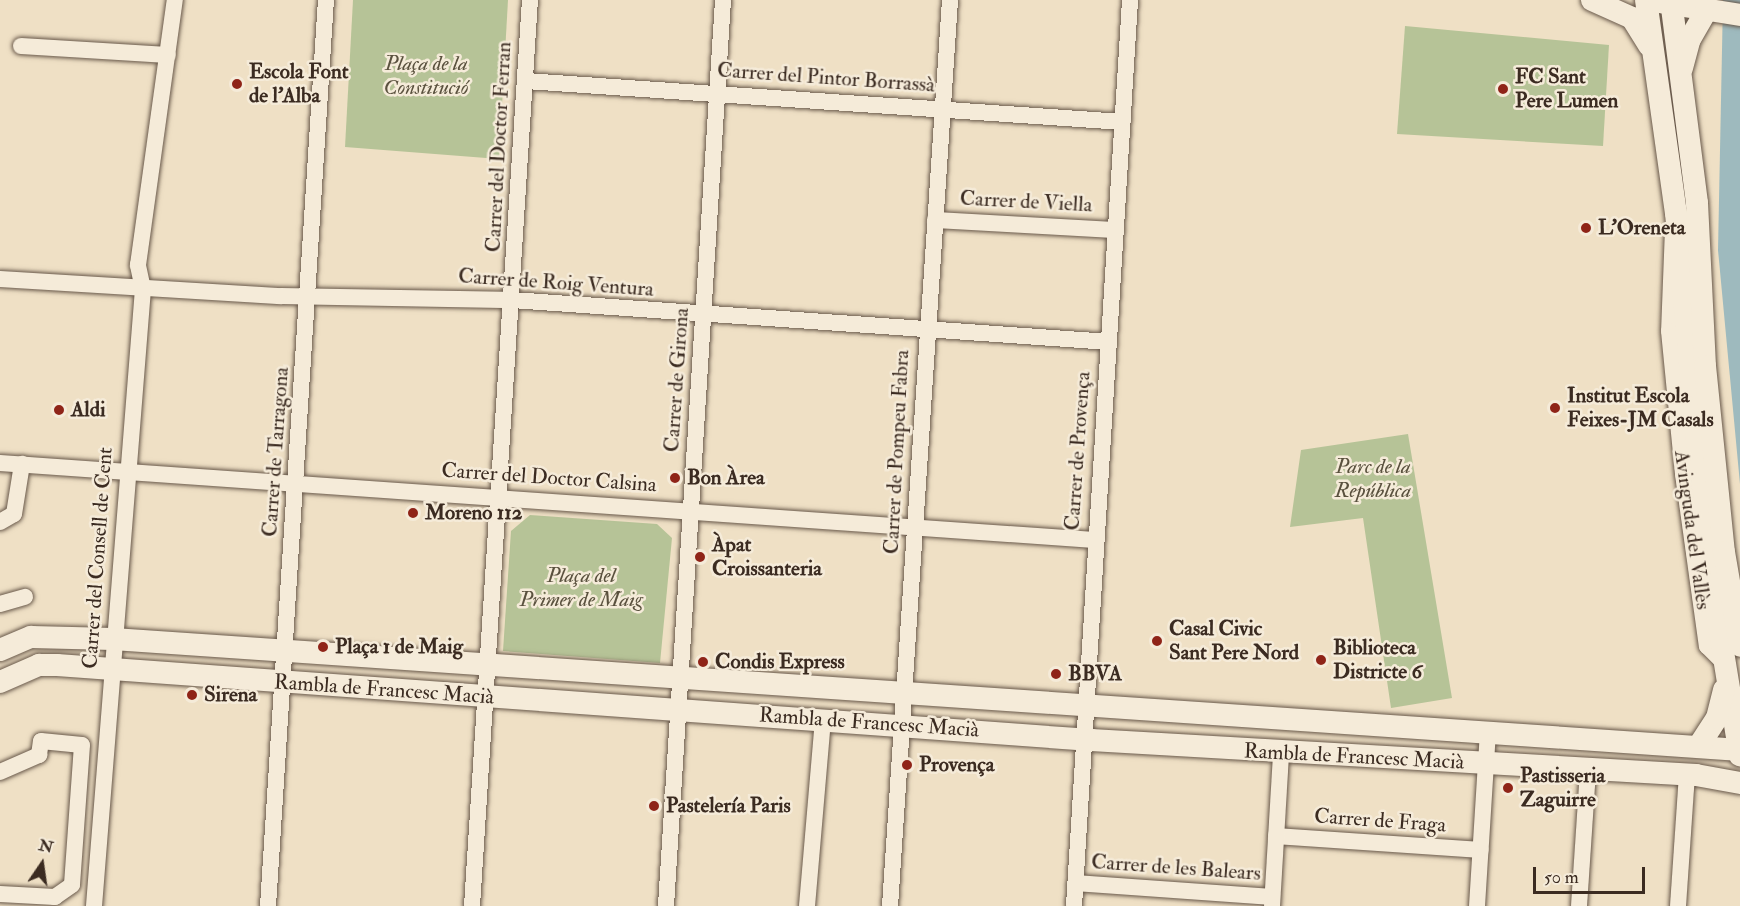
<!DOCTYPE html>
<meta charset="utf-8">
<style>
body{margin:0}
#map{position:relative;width:1740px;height:906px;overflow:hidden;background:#efe0c5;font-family:"IM FELL Double Pica",serif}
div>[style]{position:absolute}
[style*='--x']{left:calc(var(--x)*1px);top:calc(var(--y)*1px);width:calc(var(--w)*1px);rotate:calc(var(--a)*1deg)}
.green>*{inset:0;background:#b6c397}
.water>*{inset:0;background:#9ebabe}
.roads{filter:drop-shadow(0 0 2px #68584a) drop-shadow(0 0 2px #68584a)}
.street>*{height:16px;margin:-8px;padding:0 8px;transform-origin:8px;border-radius:8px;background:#f5ebd9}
.secondary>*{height:22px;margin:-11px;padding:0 11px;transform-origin:11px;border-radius:11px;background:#f5ebd9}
.dots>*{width:16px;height:16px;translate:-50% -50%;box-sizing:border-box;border:3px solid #f5ebd9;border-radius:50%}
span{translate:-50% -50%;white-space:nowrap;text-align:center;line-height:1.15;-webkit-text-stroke:5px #f5ebd9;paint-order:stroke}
.park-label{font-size:21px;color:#5a513e;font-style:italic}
.poi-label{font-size:21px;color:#3b2b21;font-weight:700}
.left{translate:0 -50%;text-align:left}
.street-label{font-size:21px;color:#3b2b21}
.north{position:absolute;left:12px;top:834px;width:60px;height:60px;-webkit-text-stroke:4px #f5ebd9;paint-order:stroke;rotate:13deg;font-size:16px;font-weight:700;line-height:24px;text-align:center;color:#3b2b21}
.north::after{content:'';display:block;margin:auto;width:21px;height:27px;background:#3b2b21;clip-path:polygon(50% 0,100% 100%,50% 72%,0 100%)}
.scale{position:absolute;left:1533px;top:867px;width:112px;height:27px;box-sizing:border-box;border:3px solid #3b2b21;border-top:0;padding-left:8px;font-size:18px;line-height:21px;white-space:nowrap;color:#3b2b21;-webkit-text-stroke:4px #f5ebd9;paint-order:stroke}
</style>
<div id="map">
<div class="green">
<div style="clip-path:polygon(353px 0,508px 0,499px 159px,345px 147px)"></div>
<div style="clip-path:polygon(1405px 26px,1609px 45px,1603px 146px,1397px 134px)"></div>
<div style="clip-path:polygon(1408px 434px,1452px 698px,1391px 708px,1363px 518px,1290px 527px,1301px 450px)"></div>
<div style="clip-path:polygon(530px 515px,657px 524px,672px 538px,660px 663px,503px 651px,511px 531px)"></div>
</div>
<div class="water">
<div style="clip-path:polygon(1723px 0,1740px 0,1740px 484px,1718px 250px)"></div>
</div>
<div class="roads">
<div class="street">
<div style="--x:21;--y:46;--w:147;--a:3.5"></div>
<div style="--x:526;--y:81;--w:598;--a:3.93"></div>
<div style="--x:935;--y:220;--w:180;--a:3.2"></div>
<div style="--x:1673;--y:229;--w:102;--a:92.2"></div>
<div style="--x:1669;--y:331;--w:144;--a:84.4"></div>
<div style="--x:1683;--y:474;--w:174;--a:82.1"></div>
<div style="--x:1707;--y:646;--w:21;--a:45"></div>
<div style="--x:0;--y:279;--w:282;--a:3.5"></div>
<div style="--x:281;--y:296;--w:231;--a:1"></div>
<div style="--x:512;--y:300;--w:598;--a:4.02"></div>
<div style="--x:0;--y:463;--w:1097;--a:4.03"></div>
<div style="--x:0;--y:522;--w:16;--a:-30"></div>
<div style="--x:14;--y:514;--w:51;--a:-80.9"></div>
<div style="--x:0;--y:604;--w:26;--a:-16"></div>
<div style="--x:0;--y:772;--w:43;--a:-23.6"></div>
<div style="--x:39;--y:755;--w:14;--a:-82"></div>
<div style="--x:41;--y:741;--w:41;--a:5.6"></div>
<div style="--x:82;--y:745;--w:140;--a:94.1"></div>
<div style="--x:72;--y:885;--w:21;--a:145"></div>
<div style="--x:55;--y:897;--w:55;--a:-176.9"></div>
<div style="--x:1276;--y:836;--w:205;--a:3.9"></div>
<div style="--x:1076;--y:883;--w:196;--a:4.1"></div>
<div style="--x:94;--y:906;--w:619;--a:-85.46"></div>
<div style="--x:143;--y:289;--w:25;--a:-102"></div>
<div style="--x:138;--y:265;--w:268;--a:-82.1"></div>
<div style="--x:268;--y:906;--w:908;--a:-86.34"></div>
<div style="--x:472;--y:906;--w:908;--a:-86.34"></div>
<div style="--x:666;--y:906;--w:908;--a:-86.4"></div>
<div style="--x:807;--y:906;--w:188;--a:-85.1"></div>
<div style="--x:890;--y:906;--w:908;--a:-86.21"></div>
<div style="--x:1074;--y:906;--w:908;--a:-86.46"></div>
<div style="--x:1272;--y:906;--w:153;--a:-86.6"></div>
<div style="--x:1477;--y:906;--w:175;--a:-86.4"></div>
<div style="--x:1579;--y:906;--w:135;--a:-86.2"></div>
<div style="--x:1678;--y:906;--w:131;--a:-86.1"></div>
</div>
<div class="secondary">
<div style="--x:1592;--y:0;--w:44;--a:24.2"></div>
<div style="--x:1632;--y:18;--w:32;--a:58"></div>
<div style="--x:1646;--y:0;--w:215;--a:82"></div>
<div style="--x:1676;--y:213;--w:348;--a:84.7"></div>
<div style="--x:1708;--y:560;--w:198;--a:80.7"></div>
<div style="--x:1671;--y:0;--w:205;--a:82.7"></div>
<div style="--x:1697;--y:203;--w:163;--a:87.2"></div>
<div style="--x:1705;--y:366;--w:187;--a:84.2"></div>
<div style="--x:1724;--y:552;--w:95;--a:80.3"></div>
<div style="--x:1659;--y:2;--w:82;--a:9.1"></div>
<div style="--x:1682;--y:68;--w:30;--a:-75"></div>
<div style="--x:1690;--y:39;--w:34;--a:-60"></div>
<div style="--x:0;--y:650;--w:34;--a:-23"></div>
<div style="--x:31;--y:637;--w:82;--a:1.4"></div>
<div style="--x:113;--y:639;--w:1631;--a:3.9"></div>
<div style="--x:0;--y:682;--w:43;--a:-23.6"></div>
<div style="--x:39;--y:665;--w:18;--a:0"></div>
<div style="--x:57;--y:665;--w:1037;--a:4.15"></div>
<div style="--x:1091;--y:740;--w:606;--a:3.31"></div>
<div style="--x:1696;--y:775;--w:45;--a:10.3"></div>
<div style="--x:1700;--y:744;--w:31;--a:-57"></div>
<div style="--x:1717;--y:718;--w:29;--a:-76"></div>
</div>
</div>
<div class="dots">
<div style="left:237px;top:84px;background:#8f2418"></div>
<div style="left:1503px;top:89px;background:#8f2418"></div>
<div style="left:1586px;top:228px;background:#8f2418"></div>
<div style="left:1555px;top:408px;background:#8f2418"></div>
<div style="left:59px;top:410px;background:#8f2418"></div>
<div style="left:675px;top:478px;background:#8f2418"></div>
<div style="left:413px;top:513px;background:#8f2418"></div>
<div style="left:700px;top:557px;background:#8f2418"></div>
<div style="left:1157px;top:641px;background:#8f2418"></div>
<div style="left:323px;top:647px;background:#8f2418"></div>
<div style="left:1321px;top:660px;background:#8f2418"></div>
<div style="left:703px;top:662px;background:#8f2418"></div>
<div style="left:1056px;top:674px;background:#8f2418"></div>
<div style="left:192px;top:695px;background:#8f2418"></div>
<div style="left:907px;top:765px;background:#8f2418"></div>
<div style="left:1508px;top:788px;background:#8f2418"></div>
<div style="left:654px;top:806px;background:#8f2418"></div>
</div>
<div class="park-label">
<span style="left:426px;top:76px">Plaça de la<br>Constitució</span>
<span style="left:1373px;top:479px">Parc de la<br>República</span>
<span style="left:581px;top:588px">Plaça del<br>Primer de Maig</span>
</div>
<div class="poi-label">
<span class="left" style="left:249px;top:84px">Escola Font<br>de l'Alba</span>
<span class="left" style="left:1515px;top:89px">FC Sant<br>Pere Lumen</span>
<span class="left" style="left:1598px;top:228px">L'Oreneta</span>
<span class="left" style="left:1567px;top:408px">Institut Escola<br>Feixes-JM Casals</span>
<span class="left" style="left:71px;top:410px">Aldi</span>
<span class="left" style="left:687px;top:478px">Bon Àrea</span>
<span class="left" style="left:425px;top:513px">Moreno 112</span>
<span class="left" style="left:712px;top:557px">Àpat<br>Croissanteria</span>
<span class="left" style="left:1169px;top:641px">Casal Civic<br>Sant Pere Nord</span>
<span class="left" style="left:335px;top:647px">Plaça 1 de Maig</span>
<span class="left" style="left:1333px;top:660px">Biblioteca<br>Districte 6</span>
<span class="left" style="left:715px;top:662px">Condis Express</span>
<span class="left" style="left:1068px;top:674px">BBVA</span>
<span class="left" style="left:204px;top:695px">Sirena</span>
<span class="left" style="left:919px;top:765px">Provença</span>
<span class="left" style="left:1520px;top:788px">Pastisseria<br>Zaguirre</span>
<span class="left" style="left:666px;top:806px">Pastelería Paris</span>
</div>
<div class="street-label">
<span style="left:826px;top:78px;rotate:4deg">Carrer del Pintor Borrassà</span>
<span style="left:499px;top:147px;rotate:-87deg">Carrer del Doctor Ferran</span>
<span style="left:1026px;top:202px;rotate:3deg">Carrer de Viella</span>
<span style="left:556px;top:283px;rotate:4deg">Carrer de Roig Ventura</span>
<span style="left:677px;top:380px;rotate:-86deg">Carrer de Girona</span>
<span style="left:1078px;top:451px;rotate:-86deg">Carrer de Provença</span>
<span style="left:276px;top:452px;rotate:-86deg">Carrer de Tarragona</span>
<span style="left:897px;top:452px;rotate:-87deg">Carrer de Pompeu Fabra</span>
<span style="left:549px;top:478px;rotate:4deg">Carrer del Doctor Calsina</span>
<span style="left:1692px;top:530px;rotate:82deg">Avinguda del Vallès</span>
<span style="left:98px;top:558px;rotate:-86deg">Carrer del Consell de Cent</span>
<span style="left:384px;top:690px;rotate:4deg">Rambla de Francesc Macià</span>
<span style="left:869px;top:723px;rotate:4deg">Rambla de Francesc Macià</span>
<span style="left:1354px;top:757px;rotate:3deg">Rambla de Francesc Macià</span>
<span style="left:1380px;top:821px;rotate:4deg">Carrer de Fraga</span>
<span style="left:1176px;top:868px;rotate:4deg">Carrer de les Balears</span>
</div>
<div class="north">N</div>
<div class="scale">50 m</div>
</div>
